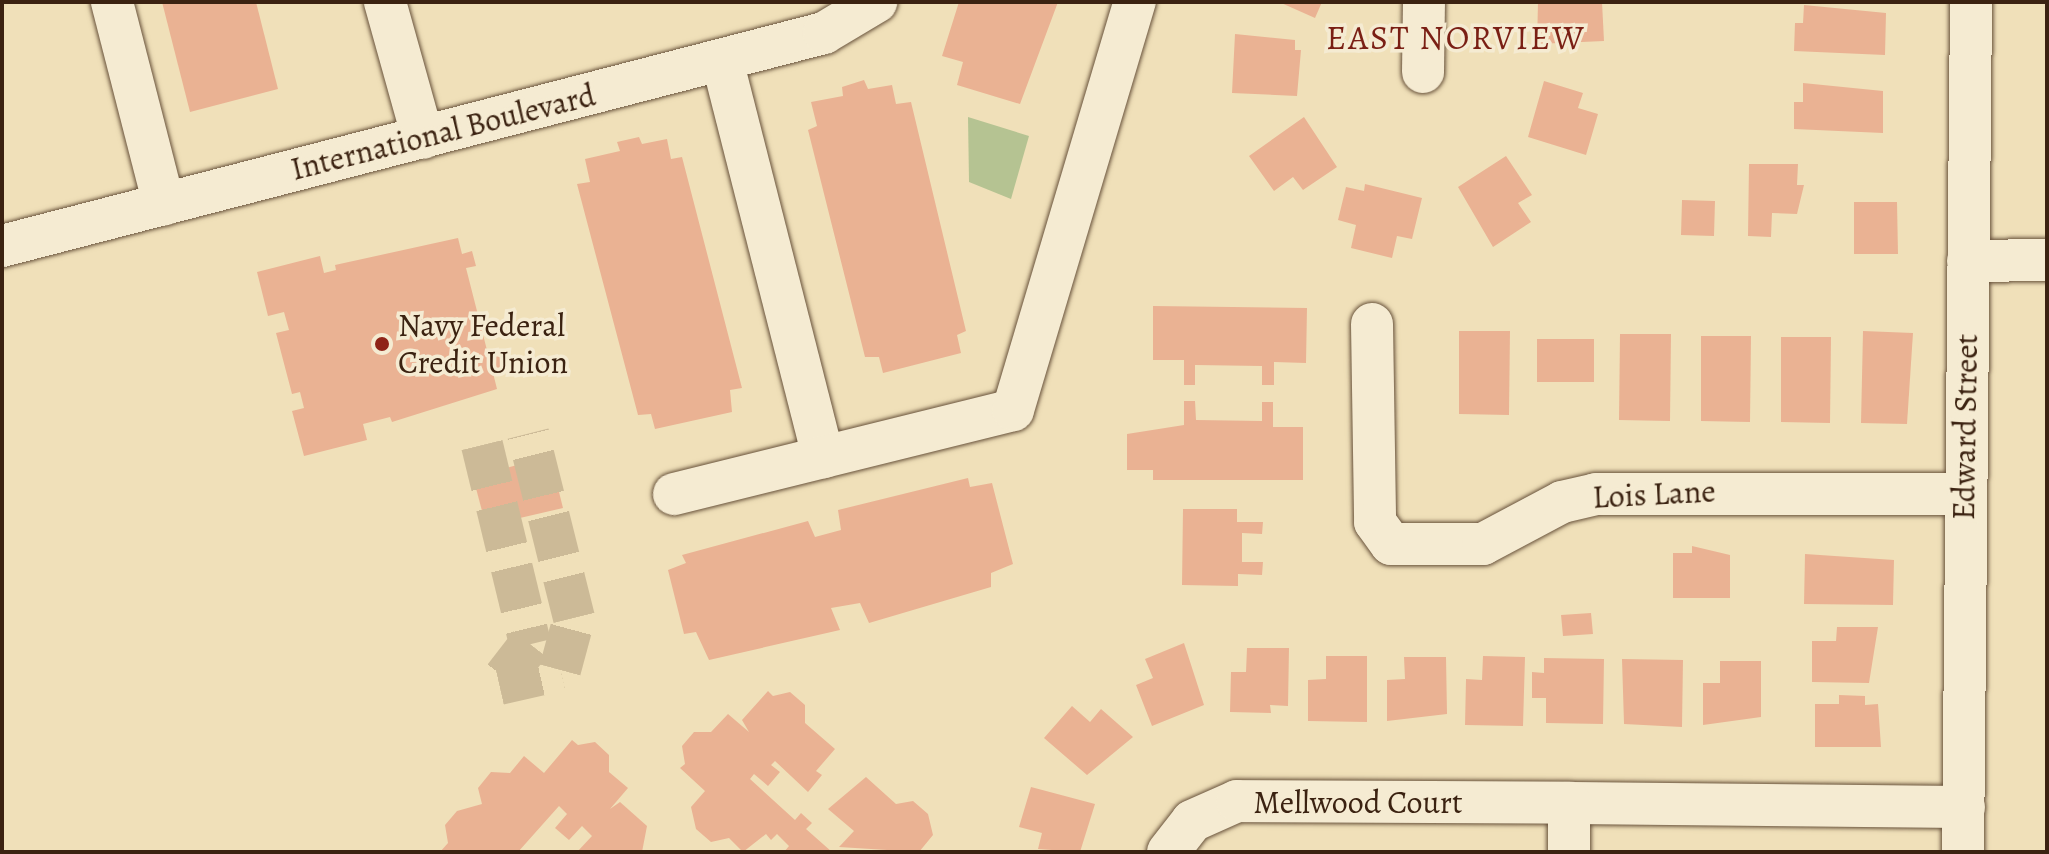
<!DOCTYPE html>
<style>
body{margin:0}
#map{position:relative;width:2049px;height:854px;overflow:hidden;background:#f0e0b9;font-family:Alegreya,serif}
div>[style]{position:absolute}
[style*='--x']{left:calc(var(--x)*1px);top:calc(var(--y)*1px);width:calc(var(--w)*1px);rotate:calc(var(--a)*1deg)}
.green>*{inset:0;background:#b5c392}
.building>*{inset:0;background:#eab293}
.minor-tunnel>*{height:42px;margin-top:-21px;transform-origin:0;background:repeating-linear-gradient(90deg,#ccba97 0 42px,transparent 0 63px)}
.roads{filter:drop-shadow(0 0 2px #68523b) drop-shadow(0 0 2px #68523b)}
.minor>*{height:42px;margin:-21px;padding:0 21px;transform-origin:21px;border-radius:21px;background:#f5ebd2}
.dots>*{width:22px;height:22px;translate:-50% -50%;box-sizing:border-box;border:4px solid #f5ebd2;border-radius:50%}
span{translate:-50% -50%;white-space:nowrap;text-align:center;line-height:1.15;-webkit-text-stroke:7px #f5ebd2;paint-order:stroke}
.street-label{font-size:32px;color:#3b2211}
.poi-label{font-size:32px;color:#3b2211}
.left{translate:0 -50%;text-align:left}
.neighbourhood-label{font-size:34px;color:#7a1f14;letter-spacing:2px}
.frame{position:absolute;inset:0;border:4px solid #3b2211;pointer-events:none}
</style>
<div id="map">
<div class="green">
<div style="clip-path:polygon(968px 117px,1029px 136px,1011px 199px,969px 182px)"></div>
</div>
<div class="building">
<div style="clip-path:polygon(162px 2px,256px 2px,278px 89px,190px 112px)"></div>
<div style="clip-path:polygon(959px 2px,1058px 2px,1020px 104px,957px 85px,963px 62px,942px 56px)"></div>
<div style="clip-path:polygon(1279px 2px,1322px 2px,1315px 18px)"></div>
<div style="clip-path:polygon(1538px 2px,1602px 2px,1604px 41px,1537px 44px)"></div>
<div style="clip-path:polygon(1804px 5px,1886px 13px,1885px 55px,1794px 51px,1795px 23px,1803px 23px)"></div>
<div style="clip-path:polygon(1235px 34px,1295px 40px,1295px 50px,1301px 50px,1297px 96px,1232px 93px)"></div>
<div style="clip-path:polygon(864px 80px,868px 89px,892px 85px,896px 104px,911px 102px,966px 331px,957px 335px,961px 353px,883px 373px,879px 357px,865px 357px,808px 130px,817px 126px,811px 102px,843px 96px,842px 87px)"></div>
<div style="clip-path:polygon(1544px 81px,1583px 93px,1578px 108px,1598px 114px,1586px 155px,1528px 137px)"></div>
<div style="clip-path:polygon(1803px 83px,1883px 91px,1883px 133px,1794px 129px,1794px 102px,1803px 102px)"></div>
<div style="clip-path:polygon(1304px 117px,1337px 167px,1303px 190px,1293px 177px,1274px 191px,1249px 156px)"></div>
<div style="clip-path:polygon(639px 137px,642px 144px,667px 139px,671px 159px,682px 157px,742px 388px,730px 390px,732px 412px,655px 429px,651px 414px,638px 415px,577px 184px,590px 182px,585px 159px,620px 151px,617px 142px)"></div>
<div style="clip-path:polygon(1506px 156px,1532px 195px,1518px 203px,1531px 222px,1493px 247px,1458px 187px)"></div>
<div style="clip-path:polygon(1749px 164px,1798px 164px,1797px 185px,1804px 185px,1797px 214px,1772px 213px,1771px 237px,1748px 236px)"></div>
<div style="clip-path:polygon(1365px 184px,1422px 198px,1412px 239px,1397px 236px,1392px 258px,1351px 248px,1356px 225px,1338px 220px,1346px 187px,1364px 191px)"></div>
<div style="clip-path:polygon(1682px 200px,1715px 201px,1714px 236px,1681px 235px)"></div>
<div style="clip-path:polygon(1854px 202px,1897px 202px,1898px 254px,1854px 254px)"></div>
<div style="clip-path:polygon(458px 238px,462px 254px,472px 251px,476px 266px,466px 268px,489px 358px,499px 355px,503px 370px,493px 373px,497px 389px,392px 422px,390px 417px,363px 424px,367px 440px,304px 456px,292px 411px,304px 408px,300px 392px,292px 394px,276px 333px,289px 330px,284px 312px,268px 316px,257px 272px,320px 256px,324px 273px,336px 270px,335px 265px)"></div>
<div style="clip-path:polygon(1153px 306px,1307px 308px,1306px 363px,1274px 362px,1274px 385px,1262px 385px,1262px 366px,1195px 365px,1195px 385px,1184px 385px,1184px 360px,1153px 360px)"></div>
<div style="clip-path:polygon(1459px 331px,1510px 331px,1509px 415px,1459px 414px)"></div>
<div style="clip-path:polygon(1863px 331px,1913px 333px,1907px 424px,1861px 423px)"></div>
<div style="clip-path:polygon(1620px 334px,1671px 334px,1670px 421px,1619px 420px)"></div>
<div style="clip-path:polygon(1701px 336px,1751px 336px,1750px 422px,1701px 421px)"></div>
<div style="clip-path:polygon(1781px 337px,1831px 337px,1830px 423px,1781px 422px)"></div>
<div style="clip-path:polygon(1537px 339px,1594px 339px,1594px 382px,1537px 382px)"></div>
<div style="clip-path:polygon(1184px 401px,1195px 401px,1196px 420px,1262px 421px,1262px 402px,1273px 402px,1273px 427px,1303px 427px,1303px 480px,1153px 480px,1153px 470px,1127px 470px,1127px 434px,1184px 425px)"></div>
<div style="clip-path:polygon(550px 456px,563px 508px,486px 526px,473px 477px)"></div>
<div style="clip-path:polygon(968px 478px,970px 487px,992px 483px,1013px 564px,991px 573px,991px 587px,869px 623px,860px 603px,831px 608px,840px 630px,709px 660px,696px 632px,684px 634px,668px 570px,686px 563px,682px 555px,808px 521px,815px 537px,841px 530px,838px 510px)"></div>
<div style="clip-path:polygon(1183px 509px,1237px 509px,1237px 522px,1263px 522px,1262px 534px,1242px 533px,1242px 562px,1263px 562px,1262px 575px,1238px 574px,1238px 586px,1182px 585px)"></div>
<div style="clip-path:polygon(1692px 546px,1730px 555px,1730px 598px,1673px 598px,1673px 553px,1692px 553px)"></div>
<div style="clip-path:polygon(1805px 554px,1894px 560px,1893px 605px,1804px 604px)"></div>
<div style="clip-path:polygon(1591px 613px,1593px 634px,1563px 636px,1561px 615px)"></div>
<div style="clip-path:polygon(1837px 627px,1878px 627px,1869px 683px,1812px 682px,1812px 641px,1836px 641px)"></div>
<div style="clip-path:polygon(1184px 643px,1204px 705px,1152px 726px,1136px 685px,1153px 678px,1145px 659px)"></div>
<div style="clip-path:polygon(1247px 648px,1289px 648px,1288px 706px,1270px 705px,1271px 713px,1230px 712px,1231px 672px,1246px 672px)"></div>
<div style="clip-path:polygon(1326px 656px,1367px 656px,1367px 722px,1308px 721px,1308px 680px,1326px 679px)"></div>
<div style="clip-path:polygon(1483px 656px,1525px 657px,1523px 726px,1465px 725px,1466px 679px,1482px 680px)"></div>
<div style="clip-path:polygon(1404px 657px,1446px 657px,1447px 714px,1387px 721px,1387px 680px,1405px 679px)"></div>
<div style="clip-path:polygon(1544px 658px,1604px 659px,1603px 724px,1546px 723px,1546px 698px,1532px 698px,1532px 672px,1544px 673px)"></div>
<div style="clip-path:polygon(1622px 659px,1683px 660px,1682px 727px,1624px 724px)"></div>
<div style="clip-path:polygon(1720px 661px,1761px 661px,1761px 717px,1703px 725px,1703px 683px,1720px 683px)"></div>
<div style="clip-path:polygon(768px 691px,773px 696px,790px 692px,805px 705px,805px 723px,835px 749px,816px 771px,822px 775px,808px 792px,775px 761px,771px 765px,780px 772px,768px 786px,754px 774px,750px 779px,795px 820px,801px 813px,812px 823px,806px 829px,832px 852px,784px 852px,789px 846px,777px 834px,771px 840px,766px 834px,743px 852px,729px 838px,711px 842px,696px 829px,691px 807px,705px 791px,680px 768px,685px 764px,682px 746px,694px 732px,711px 732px,728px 714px,749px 732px,742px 720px)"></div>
<div style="clip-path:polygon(1839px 695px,1865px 696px,1865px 705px,1878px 704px,1881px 747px,1815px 747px,1815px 704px,1839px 704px)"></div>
<div style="clip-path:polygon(1072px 706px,1090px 722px,1101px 709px,1133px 737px,1087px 775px,1044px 738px)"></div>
<div style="clip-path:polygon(572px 740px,578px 745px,595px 742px,609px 755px,609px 772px,628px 788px,610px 809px,620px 802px,647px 826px,642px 852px,577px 852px,592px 836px,582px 826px,569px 840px,555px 828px,567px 814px,559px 806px,518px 852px,440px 852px,448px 843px,445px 825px,457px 811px,482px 804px,478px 788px,491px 772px,510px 773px,524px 756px,544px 773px)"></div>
<div style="clip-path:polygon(866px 777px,896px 804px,913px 801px,928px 814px,933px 835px,919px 852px,839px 847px,854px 831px,828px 809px)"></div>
<div style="clip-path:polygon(1031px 787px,1095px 804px,1080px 852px,1038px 849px,1042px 833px,1019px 827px)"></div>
</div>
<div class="minor-tunnel">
<div style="--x:482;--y:445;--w:205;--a:76.4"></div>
<div style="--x:530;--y:644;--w:51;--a:127.8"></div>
<div style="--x:499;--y:684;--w:63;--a:-12.9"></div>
<div style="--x:560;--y:670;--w:54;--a:-74.9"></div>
<div style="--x:574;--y:618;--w:190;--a:-104"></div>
</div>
<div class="roads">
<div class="minor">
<div style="--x:112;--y:2;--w:209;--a:75.6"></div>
<div style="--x:385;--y:2;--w:141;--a:74.4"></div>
<div style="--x:722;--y:60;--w:410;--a:75.7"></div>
<div style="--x:1423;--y:72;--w:70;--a:-89.2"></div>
<div style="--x:2;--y:246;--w:849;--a:-14.53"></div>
<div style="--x:824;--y:33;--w:61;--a:-30.8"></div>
<div style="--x:1968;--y:261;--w:79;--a:-0.7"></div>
<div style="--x:1372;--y:324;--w:198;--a:89.1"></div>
<div style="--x:1375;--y:522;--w:27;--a:54"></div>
<div style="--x:1391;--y:544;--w:92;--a:0"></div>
<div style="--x:1483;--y:544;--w:89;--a:-28"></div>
<div style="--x:1562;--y:502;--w:35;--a:-13"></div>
<div style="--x:1596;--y:494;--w:367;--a:0"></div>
<div style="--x:674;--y:494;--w:349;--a:-13.9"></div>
<div style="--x:1013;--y:410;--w:426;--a:-73.4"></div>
<div style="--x:1569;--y:803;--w:395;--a:0.6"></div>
<div style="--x:1168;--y:852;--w:39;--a:-52"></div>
<div style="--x:1192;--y:821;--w:49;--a:-24"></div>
<div style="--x:1237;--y:801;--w:332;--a:0.3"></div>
<div style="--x:1569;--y:803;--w:49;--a:90"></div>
<div style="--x:1963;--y:852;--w:850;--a:-89.46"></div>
</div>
</div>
<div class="dots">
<div style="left:382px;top:344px;background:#8f2418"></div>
</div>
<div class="street-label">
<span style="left:443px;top:132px;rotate:-14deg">International Boulevard</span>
<span style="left:1965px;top:427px;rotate:-89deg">Edward Street</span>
<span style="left:1654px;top:494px;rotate:-3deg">Lois Lane</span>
<span style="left:1358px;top:802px">Mellwood Court</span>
</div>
<div class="poi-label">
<span class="left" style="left:398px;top:344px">Navy Federal<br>Credit Union</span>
</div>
<div class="neighbourhood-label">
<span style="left:1456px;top:38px">EAST NORVIEW</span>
</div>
<div class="frame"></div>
</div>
